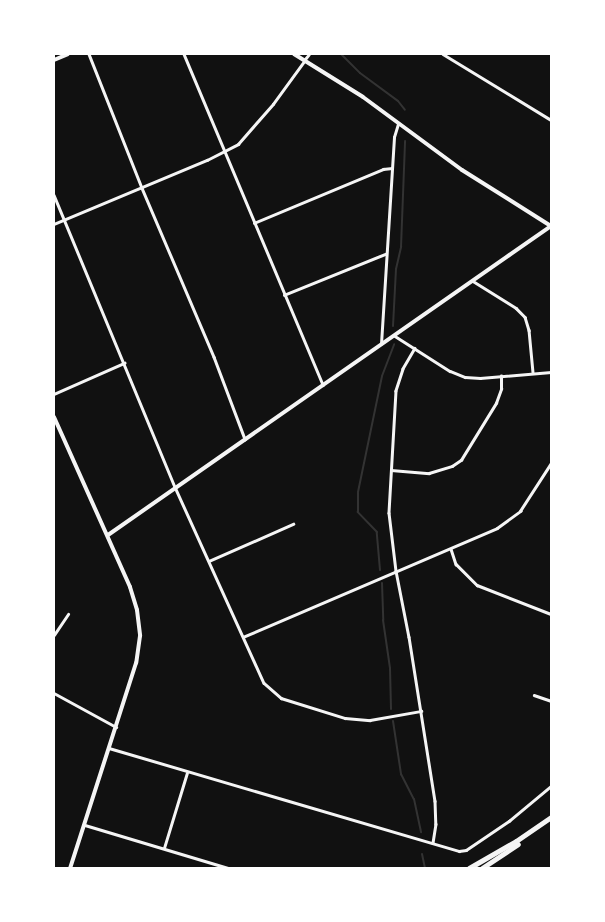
<!DOCTYPE html>
<style>
body{margin:0}
#map{position:relative;width:605px;height:922px;overflow:hidden;background:#111;font-family:"Work Sans",sans-serif}
div>[style]{position:absolute}
[style*='--x']{left:calc(var(--x)*1px);top:calc(var(--y)*1px);width:calc(var(--w)*1px);rotate:calc(var(--a)*1deg)}
.stream>*{height:2px;margin:-1px;padding:0 1px;transform-origin:1px;border-radius:1px;background:#333}
.minor>*{height:2.5px;margin:-1.25px;padding:0 1.25px;transform-origin:1.25px;border-radius:1.25px;background:#f5f5f5}
.tertiary>*{height:3px;margin:-1.5px;padding:0 1.5px;transform-origin:1.5px;border-radius:1.5px;background:#f5f5f5}
.secondary>*{height:4px;margin:-2px;padding:0 2px;transform-origin:2px;border-radius:2px;background:#f5f5f5}
.motorway>*{height:5px;margin:-2.5px;padding:0 2.5px;transform-origin:2.5px;border-radius:2.5px;background:#f5f5f5}
span{translate:-50% -50%;white-space:nowrap;text-align:center;line-height:1.15;-webkit-text-stroke:4.5px #fff;paint-order:stroke}
.frame{position:absolute;inset:0;border:55px solid #fff;pointer-events:none}
</style>
<div id="map">
<div class="stream">
<div style="--x:341;--y:54;--w:27;--a:45"></div>
<div style="--x:360;--y:73;--w:47;--a:36.4"></div>
<div style="--x:398;--y:101;--w:11;--a:52"></div>
<div style="--x:393;--y:326;--w:57;--a:-87"></div>
<div style="--x:396;--y:269;--w:23;--a:-77"></div>
<div style="--x:401;--y:247;--w:106;--a:-87.8"></div>
<div style="--x:380;--y:570;--w:38;--a:-95"></div>
<div style="--x:377;--y:532;--w:28;--a:-134"></div>
<div style="--x:358;--y:512;--w:20;--a:-90"></div>
<div style="--x:358;--y:492;--w:118;--a:-78.3"></div>
<div style="--x:382;--y:376;--w:34;--a:-69"></div>
<div style="--x:382;--y:583;--w:37;--a:88"></div>
<div style="--x:383;--y:620;--w:49;--a:81.7"></div>
<div style="--x:390;--y:668;--w:41;--a:88.6"></div>
<div style="--x:393;--y:721;--w:54;--a:81.4"></div>
<div style="--x:401;--y:774;--w:28;--a:63"></div>
<div style="--x:414;--y:799;--w:34;--a:78"></div>
<div style="--x:422;--y:854;--w:14;--a:78"></div>
</div>
<div class="minor">
<div style="--x:89;--y:54;--w:144;--a:68.4"></div>
<div style="--x:142;--y:188;--w:184;--a:66.9"></div>
<div style="--x:214;--y:357;--w:88;--a:69.3"></div>
<div style="--x:184;--y:54;--w:359;--a:67.2"></div>
<div style="--x:443;--y:54;--w:127;--a:31.4"></div>
<div style="--x:54;--y:195;--w:316;--a:67.5"></div>
<div style="--x:175;--y:487;--w:215;--a:65.6"></div>
<div style="--x:264;--y:683;--w:23;--a:41"></div>
<div style="--x:281;--y:698;--w:67;--a:17.4"></div>
<div style="--x:345;--y:718;--w:25;--a:5"></div>
<div style="--x:370;--y:720;--w:52;--a:-10"></div>
<div style="--x:254;--y:223;--w:140;--a:-22.7"></div>
<div style="--x:383;--y:169;--w:9;--a:-6"></div>
<div style="--x:54;--y:224;--w:166;--a:-22.7"></div>
<div style="--x:207;--y:160;--w:35;--a:-27"></div>
<div style="--x:238;--y:144;--w:53;--a:-48.8"></div>
<div style="--x:273;--y:104;--w:54;--a:-54"></div>
<div style="--x:473;--y:281;--w:51;--a:32.1"></div>
<div style="--x:516;--y:308;--w:13;--a:45"></div>
<div style="--x:525;--y:317;--w:14;--a:73"></div>
<div style="--x:529;--y:330;--w:42;--a:84.6"></div>
<div style="--x:284;--y:295;--w:109;--a:-22.1"></div>
<div style="--x:395;--y:336;--w:65;--a:32.5"></div>
<div style="--x:450;--y:371;--w:16;--a:22"></div>
<div style="--x:465;--y:377;--w:15;--a:4"></div>
<div style="--x:480;--y:378;--w:71;--a:-4.8"></div>
<div style="--x:381;--y:344;--w:207;--a:-86.4"></div>
<div style="--x:394;--y:137;--w:14;--a:-73"></div>
<div style="--x:415;--y:348;--w:24;--a:120"></div>
<div style="--x:403;--y:369;--w:23;--a:108"></div>
<div style="--x:396;--y:391;--w:122;--a:93.3"></div>
<div style="--x:389;--y:513;--w:58;--a:83.1"></div>
<div style="--x:396;--y:571;--w:67;--a:78.9"></div>
<div style="--x:409;--y:637;--w:166;--a:81"></div>
<div style="--x:435;--y:801;--w:23;--a:88"></div>
<div style="--x:436;--y:824;--w:19;--a:99"></div>
<div style="--x:54;--y:394;--w:77;--a:-23.9"></div>
<div style="--x:391;--y:470;--w:38;--a:5"></div>
<div style="--x:429;--y:473;--w:24;--a:-17"></div>
<div style="--x:452;--y:466;--w:11;--a:-34"></div>
<div style="--x:461;--y:460;--w:67;--a:-58.4"></div>
<div style="--x:496;--y:403;--w:15;--a:-70"></div>
<div style="--x:501;--y:389;--w:13;--a:-90"></div>
<div style="--x:451;--y:549;--w:16;--a:72"></div>
<div style="--x:456;--y:564;--w:30;--a:45"></div>
<div style="--x:477;--y:585;--w:79;--a:21.4"></div>
<div style="--x:209;--y:561;--w:92;--a:-23.8"></div>
<div style="--x:54;--y:635;--w:25;--a:-56"></div>
<div style="--x:243;--y:637;--w:276;--a:-23.2"></div>
<div style="--x:497;--y:528;--w:29;--a:-36"></div>
<div style="--x:520;--y:511;--w:57;--a:-57.1"></div>
<div style="--x:54;--y:693;--w:71;--a:28.7"></div>
<div style="--x:534;--y:695;--w:18;--a:19"></div>
<div style="--x:109;--y:748;--w:365;--a:16.4"></div>
<div style="--x:459;--y:851;--w:7;--a:-8"></div>
<div style="--x:466;--y:850;--w:52;--a:-34"></div>
<div style="--x:509;--y:821;--w:55;--a:-39.8"></div>
<div style="--x:85;--y:825;--w:149;--a:16.7"></div>
<div style="--x:164;--y:848;--w:78;--a:-73"></div>
</div>
<div class="tertiary">
<div style="--x:305;--y:59;--w:6;--a:-51"></div>
</div>
<div class="secondary">
<div style="--x:294;--y:54;--w:81;--a:31.9"></div>
<div style="--x:363;--y:97;--w:123;--a:36.4"></div>
<div style="--x:462;--y:170;--w:105;--a:32.2"></div>
<div style="--x:54;--y:60;--w:15;--a:-23"></div>
<div style="--x:54;--y:417;--w:186;--a:65.9"></div>
<div style="--x:130;--y:587;--w:24;--a:73"></div>
<div style="--x:137;--y:610;--w:26;--a:83"></div>
<div style="--x:140;--y:636;--w:27;--a:98"></div>
<div style="--x:136;--y:663;--w:215;--a:107.8"></div>
<div style="--x:108;--y:535;--w:540;--a:-34.9"></div>
</div>
<div class="motorway">
<div style="--x:469;--y:868;--w:54;--a:-29.9"></div>
<div style="--x:516;--y:841;--w:42;--a:-34.4"></div>
<div style="--x:482;--y:868;--w:43;--a:-33.7"></div>
</div>
<div class="frame"></div>
</div>
